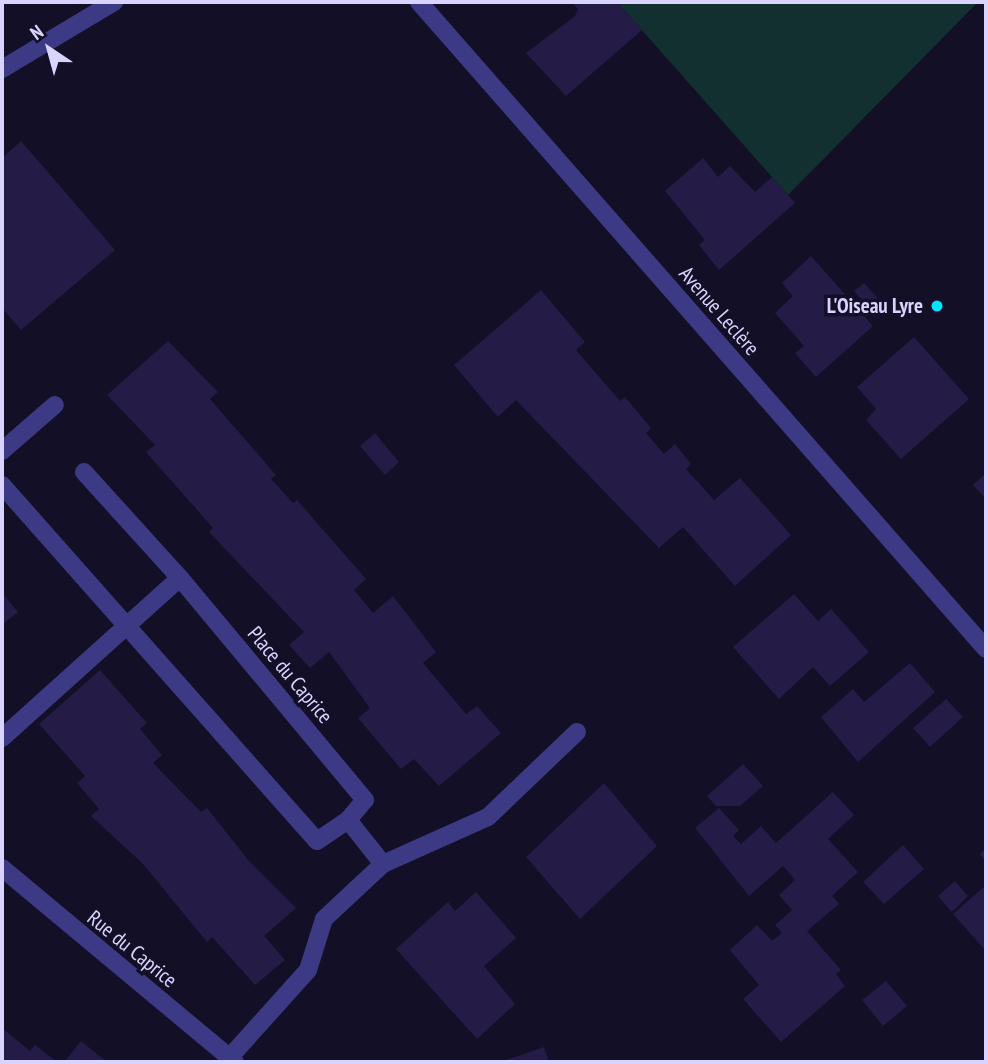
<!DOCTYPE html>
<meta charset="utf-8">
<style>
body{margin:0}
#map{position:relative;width:988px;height:1064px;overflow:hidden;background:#130f26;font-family:"PT Sans Narrow",sans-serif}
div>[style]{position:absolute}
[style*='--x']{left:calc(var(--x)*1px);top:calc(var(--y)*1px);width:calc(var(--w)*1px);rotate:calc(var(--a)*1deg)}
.green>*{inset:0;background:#12302f}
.building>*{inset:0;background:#241b47}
.lane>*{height:18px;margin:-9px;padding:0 9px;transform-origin:9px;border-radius:9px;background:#3d3a85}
.street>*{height:18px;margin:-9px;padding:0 9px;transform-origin:9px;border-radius:9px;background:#3d3a85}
.dots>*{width:19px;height:19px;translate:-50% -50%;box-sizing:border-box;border:4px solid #130f26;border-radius:50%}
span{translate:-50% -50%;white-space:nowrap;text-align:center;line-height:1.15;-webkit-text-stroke:7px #130f26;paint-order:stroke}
.poi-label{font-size:21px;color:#d9d4ff;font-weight:700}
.right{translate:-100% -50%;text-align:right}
.street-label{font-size:21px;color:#d9d4ff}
.frame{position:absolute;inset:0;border:4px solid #d9d4ff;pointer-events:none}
.north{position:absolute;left:14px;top:14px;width:70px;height:70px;-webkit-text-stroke:5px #130f26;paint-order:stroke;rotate:324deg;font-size:19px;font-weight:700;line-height:28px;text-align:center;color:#d9d4ff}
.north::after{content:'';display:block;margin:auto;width:24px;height:32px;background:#d9d4ff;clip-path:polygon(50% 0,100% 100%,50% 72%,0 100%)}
</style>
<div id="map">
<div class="green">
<div style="clip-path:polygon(617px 2px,978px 2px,788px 195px)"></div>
</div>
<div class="building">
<div style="clip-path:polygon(572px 2px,617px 2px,642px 30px,566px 96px,526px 53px,575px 16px,578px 9px)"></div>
<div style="clip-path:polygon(21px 141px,115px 250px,21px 330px,2px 308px,2px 158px)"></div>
<div style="clip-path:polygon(703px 158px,718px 177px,730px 166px,755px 192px,772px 177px,795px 203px,719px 270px,699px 245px,705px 240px,665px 191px)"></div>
<div style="clip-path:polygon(811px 256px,873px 326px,816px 377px,795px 353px,804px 346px,775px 313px,793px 296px,782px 283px)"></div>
<div style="clip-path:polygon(864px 283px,888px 309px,878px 318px,854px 291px)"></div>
<div style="clip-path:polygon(541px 290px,585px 342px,576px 350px,620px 401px,625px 397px,651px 428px,646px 433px,664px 454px,675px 444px,691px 464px,686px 469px,714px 500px,740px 478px,791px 535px,735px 586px,683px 527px,659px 548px,516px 400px,498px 417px,454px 365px)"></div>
<div style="clip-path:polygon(914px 337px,969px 399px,901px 459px,866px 420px,876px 409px,857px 387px)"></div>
<div style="clip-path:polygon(168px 341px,218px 392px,210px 399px,276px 475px,271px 479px,293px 503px,297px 500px,366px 579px,354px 590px,373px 613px,393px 596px,436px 652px,423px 663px,466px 714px,477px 706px,501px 733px,439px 786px,414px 759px,401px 769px,358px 718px,370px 708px,329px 652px,310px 668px,289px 645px,304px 632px,209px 532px,213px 528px,146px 452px,155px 445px,107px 395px)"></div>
<div style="clip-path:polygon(375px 433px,399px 462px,385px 475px,360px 446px)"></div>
<div style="clip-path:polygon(986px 473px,986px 499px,973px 485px)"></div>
<div style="clip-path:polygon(2px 593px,18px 612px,2px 625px)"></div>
<div style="clip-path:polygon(794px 594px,818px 621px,831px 609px,869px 652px,830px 686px,813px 667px,779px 699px,733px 647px)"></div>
<div style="clip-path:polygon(910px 663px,935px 692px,858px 762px,821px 717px,853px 689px,864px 702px)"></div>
<div style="clip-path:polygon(100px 670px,147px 723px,140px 729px,162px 755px,153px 763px,201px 812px,207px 808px,249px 861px,296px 908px,264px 936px,285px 960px,255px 985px,212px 937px,207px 942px,143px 864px,91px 816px,99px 809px,77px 783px,85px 776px,39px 724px)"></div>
<div style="clip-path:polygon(946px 699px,963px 717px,930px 747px,913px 728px)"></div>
<div style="clip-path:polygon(743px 764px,763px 786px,740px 806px,716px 806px,707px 796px)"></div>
<div style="clip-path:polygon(604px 783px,657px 846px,580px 919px,526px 857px)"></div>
<div style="clip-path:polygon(833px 792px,854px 815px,828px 839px,858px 872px,832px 896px,839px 904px,807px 931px,841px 970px,836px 974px,845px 986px,781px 1042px,743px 999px,759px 985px,730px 950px,757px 925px,772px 941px,782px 933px,775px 925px,792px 910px,779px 895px,795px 880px,783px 866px,749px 896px,695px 828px,719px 808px,739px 830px,733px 836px,741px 844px,761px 826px,776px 843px)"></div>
<div style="clip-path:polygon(903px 845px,924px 869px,884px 904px,863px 882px)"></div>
<div style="clip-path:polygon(986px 848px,986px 862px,980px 854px)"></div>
<div style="clip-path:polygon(955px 881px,968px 896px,952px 912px,938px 896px)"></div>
<div style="clip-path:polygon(986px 885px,986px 951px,953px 914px)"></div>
<div style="clip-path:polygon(476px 892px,516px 938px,484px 966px,515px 1004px,477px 1039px,396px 949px,448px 902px,455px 911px)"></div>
<div style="clip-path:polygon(886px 981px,907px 1006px,883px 1026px,862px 1000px)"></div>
<div style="clip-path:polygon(2px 1028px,30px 1051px,35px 1045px,57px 1062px,2px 1062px)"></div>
<div style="clip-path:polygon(81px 1041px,107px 1062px,64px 1062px)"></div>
<div style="clip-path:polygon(544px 1047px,549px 1062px,501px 1062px)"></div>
</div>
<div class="lane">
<div style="--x:2;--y:451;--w:70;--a:-41"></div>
<div style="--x:2;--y:485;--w:475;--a:48.5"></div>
<div style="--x:317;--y:841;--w:37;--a:-34"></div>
<div style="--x:348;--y:820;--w:26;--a:-50"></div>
<div style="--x:365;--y:800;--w:289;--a:-129.8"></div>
<div style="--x:180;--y:578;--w:143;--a:-132.2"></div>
<div style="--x:2;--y:738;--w:239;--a:-42"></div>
<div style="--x:348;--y:820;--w:56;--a:51.5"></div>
<div style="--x:229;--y:1058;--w:118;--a:-48.1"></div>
<div style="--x:308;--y:970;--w:53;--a:-72.6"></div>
<div style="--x:324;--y:919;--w:81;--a:-43"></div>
<div style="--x:383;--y:864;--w:115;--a:-24.1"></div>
<div style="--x:488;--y:817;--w:123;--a:-43.7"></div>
</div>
<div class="street">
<div style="--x:419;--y:2;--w:860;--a:48.77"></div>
<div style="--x:2;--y:69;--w:131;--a:-30.9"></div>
<div style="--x:2;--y:868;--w:303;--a:39.8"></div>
</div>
<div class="dots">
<div style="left:937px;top:306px;background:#00e5ff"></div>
</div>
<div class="poi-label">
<span class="right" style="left:923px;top:306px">L'Oiseau Lyre</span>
</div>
<div class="street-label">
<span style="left:719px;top:311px;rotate:49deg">Avenue Leclère</span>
<span style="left:290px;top:675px;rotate:50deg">Place du Caprice</span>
<span style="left:132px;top:949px;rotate:39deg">Rue du Caprice</span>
</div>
<div class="frame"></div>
<div class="north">N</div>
</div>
